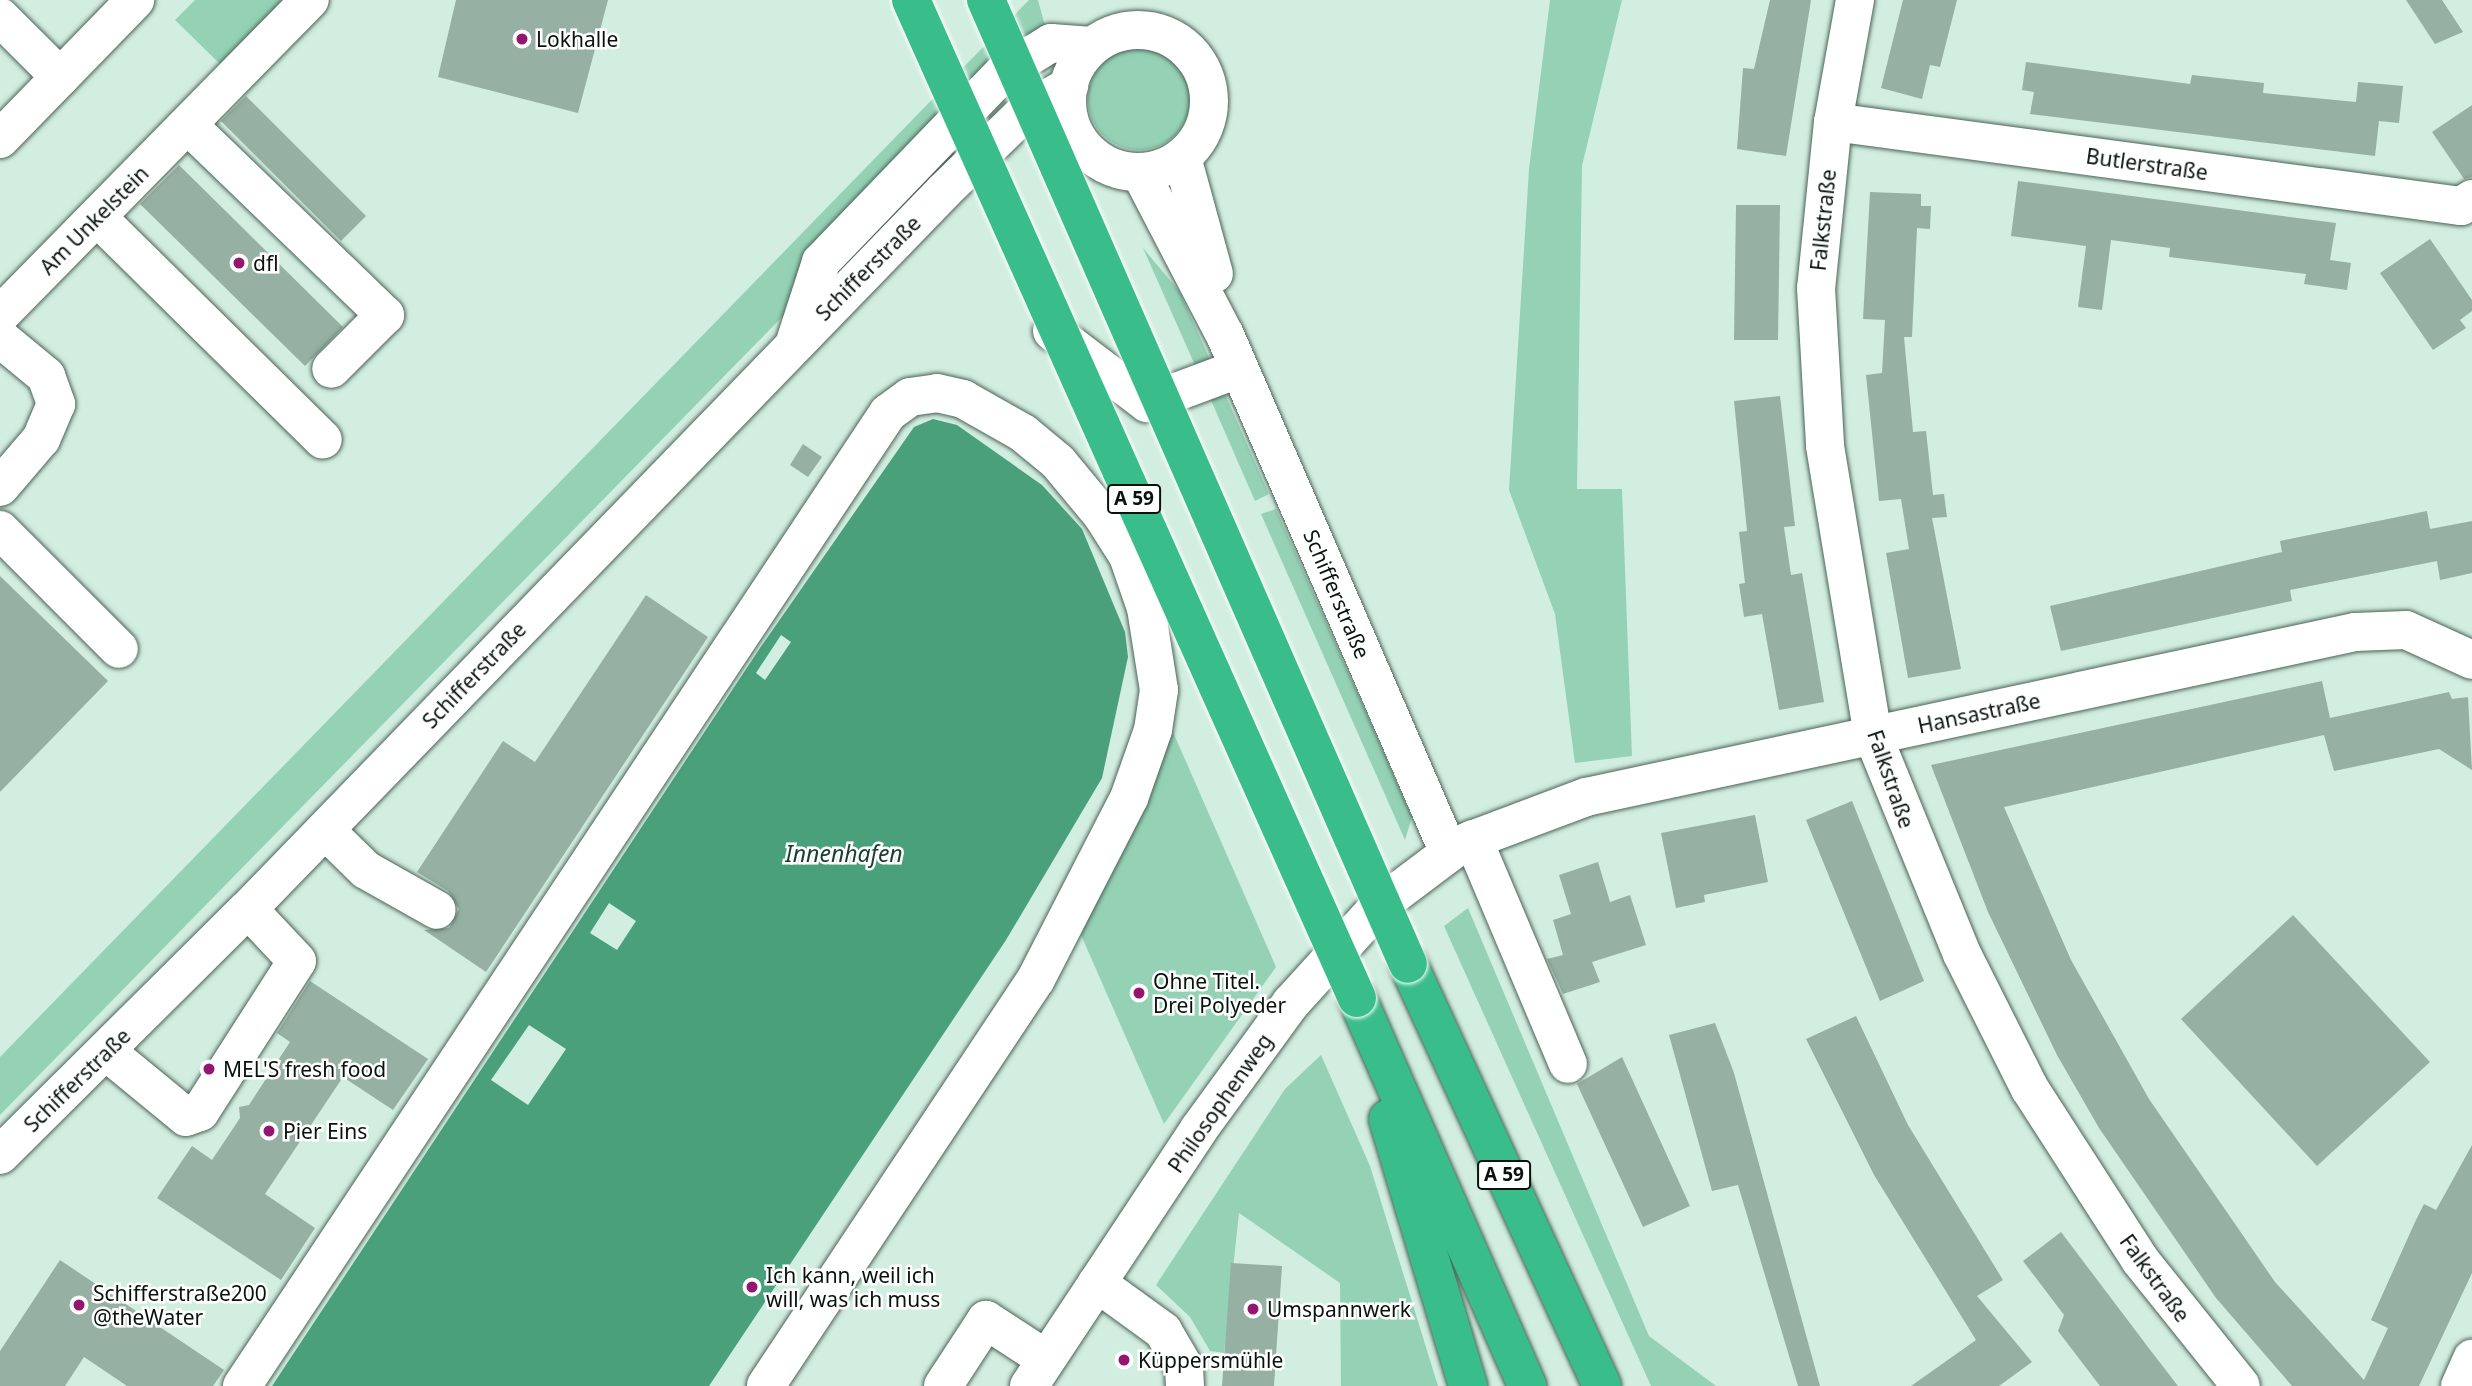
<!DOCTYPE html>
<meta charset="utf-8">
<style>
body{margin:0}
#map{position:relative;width:2472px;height:1386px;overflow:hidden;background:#d2eee0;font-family:"Noto Sans",sans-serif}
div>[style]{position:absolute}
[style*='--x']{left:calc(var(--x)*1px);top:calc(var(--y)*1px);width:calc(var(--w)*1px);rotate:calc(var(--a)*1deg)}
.green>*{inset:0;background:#95d2b5}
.round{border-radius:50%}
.water>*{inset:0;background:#49a07b}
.pier>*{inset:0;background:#d2eee0}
.building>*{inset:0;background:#96b0a3}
.roads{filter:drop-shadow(0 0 2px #4b6358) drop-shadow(0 0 2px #4b6358)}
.minor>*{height:38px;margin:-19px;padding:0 19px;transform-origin:19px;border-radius:19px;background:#fff}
.minor>.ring{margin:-19px;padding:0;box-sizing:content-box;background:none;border:38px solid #fff;border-radius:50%}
.highway>*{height:38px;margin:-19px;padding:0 19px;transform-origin:19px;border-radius:19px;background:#39bd8b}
.bridges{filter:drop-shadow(0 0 2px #fff) drop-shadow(0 0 2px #fff)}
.highway-bridge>*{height:38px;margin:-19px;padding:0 19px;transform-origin:19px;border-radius:19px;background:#39bd8b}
.dots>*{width:19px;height:19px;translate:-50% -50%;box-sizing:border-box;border:4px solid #fff;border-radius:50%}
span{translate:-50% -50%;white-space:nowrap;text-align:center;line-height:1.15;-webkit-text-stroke:5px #fff;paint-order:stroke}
.shield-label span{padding:2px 5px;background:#fff;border:2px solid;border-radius:5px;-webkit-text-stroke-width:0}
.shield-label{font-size:19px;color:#09130e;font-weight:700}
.poi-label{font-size:21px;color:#09130e}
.left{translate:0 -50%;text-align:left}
.street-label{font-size:21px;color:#09130e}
.water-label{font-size:23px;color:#183e2e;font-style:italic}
</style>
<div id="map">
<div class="green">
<div style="clip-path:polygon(195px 0,284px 0,220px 64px,175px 20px)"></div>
<div style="clip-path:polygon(1029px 0,1038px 0,1046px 30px,783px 316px,0 1115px,0 1057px)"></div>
<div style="clip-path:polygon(1550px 0,1622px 0,1582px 166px,1577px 489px,1622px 489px,1632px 756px,1575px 763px,1555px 614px,1509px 490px,1529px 169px)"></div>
<div class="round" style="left:1088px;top:48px;width:102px;height:102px"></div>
<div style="clip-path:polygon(1143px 248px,1179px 291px,1213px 366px,1198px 372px)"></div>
<div style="clip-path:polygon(1225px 394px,1269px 494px,1255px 501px,1210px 398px)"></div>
<div style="clip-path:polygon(1276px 509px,1412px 817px,1405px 840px,1261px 514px)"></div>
<div style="clip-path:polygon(1166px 716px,1276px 967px,1164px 1124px,1081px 935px)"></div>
<div style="clip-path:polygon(1468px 908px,1649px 1336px,1716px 1386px,1651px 1386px,1444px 926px)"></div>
<div style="clip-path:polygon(1321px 1055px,1370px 1166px,1438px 1386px,1341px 1386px,1340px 1283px,1239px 1213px,1224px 1353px,1210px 1351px,1190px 1317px,1156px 1285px,1285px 1089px)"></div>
</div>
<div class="water">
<div style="clip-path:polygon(933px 419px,957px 425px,1042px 485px,1082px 529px,1125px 632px,1128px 657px,1102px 778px,1006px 940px,709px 1386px,272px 1386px,760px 648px,914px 427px)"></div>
</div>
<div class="pier">
<div style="clip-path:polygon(781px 635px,791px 642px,765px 680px,756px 673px)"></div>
<div style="clip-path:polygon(609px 903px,636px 921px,617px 950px,590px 933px)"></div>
<div style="clip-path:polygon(529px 1025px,566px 1049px,528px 1105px,491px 1080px)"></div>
</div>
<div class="building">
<div style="clip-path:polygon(456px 0,608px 0,578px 113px,438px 77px)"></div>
<div style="clip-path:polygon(1770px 0,1811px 0,1786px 156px,1737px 149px,1743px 68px,1754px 69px)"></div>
<div style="clip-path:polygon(1903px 0,1957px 0,1940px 67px,1930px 65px,1922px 99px,1881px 88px)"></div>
<div style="clip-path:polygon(2406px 0,2442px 0,2463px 32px,2435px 44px)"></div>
<div style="clip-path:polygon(2026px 62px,2190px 84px,2192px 75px,2264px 83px,2263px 93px,2356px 102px,2358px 82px,2403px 86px,2399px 123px,2379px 121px,2375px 156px,2030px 114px,2034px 92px,2022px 90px)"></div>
<div style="clip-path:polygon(246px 96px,366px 216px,341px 241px,221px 121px)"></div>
<div style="clip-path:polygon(2472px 105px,2472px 177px,2464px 179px,2432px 132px)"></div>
<div style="clip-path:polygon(179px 165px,343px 327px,305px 366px,140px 204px)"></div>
<div style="clip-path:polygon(2018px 181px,2336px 223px,2330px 260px,2351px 263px,2347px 290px,2304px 284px,2306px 274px,2169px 257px,2170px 248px,2111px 240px,2102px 310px,2078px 307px,2086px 246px,2011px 236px)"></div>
<div style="clip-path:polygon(1870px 192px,1921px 194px,1921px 206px,1931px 206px,1930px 229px,1917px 228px,1912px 337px,1904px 337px,1913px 432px,1926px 431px,1933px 495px,1944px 494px,1947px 517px,1932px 518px,1961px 669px,1908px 678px,1886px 553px,1909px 549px,1901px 499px,1879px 501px,1866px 375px,1882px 373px,1885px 320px,1863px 319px)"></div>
<div style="clip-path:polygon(1736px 205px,1780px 205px,1778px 340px,1734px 340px)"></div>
<div style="clip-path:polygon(2430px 239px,2472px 300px,2472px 311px,2460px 320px,2466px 328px,2433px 350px,2380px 273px)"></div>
<div style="clip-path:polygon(1780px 396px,1795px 526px,1784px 527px,1791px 575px,1802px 573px,1824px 702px,1779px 710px,1762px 614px,1744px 617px,1739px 584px,1745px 583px,1739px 532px,1747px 531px,1734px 401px)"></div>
<div style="clip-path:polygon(803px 444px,822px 457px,808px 477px,790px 465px)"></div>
<div style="clip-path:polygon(2427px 511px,2430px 529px,2472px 521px,2472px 573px,2440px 580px,2437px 561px,2290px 590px,2292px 601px,2061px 651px,2050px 606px,2282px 552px,2280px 541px)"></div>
<div style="clip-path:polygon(0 576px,108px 681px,0 792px)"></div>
<div style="clip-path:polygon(646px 595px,708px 637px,486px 972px,424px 930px,449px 928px,459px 909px,448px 891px,417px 872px,503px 741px,535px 762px)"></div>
<div style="clip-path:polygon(2322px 681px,2330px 718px,2449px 692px,2452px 699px,2468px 697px,2472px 770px,2439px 749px,2334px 771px,2324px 735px,2004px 807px,2071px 960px,2149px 1099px,2275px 1282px,2364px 1380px,2388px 1328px,2371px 1320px,2415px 1222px,2424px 1204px,2436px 1210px,2472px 1145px,2472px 1273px,2419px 1386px,2292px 1386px,2216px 1298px,2099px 1128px,2057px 1055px,1988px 912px,1931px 765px)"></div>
<div style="clip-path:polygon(1852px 801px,1924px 981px,1880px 1001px,1806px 820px)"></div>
<div style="clip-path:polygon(1755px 815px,1768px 882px,1704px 895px,1705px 902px,1676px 908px,1661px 833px)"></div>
<div style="clip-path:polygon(1598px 862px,1610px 902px,1630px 895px,1646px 945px,1592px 962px,1600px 982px,1563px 994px,1547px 959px,1563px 955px,1553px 920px,1571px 914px,1559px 875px)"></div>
<div style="clip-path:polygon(2293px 915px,2430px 1062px,2317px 1166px,2181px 1019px)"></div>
<div style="clip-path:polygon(310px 981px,428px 1059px,393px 1110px,343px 1077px,265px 1194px,315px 1228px,281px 1280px,157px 1198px,192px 1146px,212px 1160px,240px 1118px,239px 1107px,249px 1105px,290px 1042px,277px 1033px)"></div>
<div style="clip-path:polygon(1856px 1016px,1908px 1125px,2003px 1280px,1977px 1296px,2032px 1362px,1999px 1386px,1911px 1386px,1976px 1340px,1874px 1175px,1806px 1039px)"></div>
<div style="clip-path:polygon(1715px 1023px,1734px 1073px,1820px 1386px,1798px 1386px,1738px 1185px,1712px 1191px,1669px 1035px)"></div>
<div style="clip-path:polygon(1622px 1057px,1690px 1206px,1643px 1227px,1577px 1084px)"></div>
<div style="clip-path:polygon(2061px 1232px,2151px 1351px,2178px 1386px,2100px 1386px,2058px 1331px,2064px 1315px,2023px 1261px)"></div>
<div style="clip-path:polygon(60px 1260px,224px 1370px,213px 1386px,127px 1386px,84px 1357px,65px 1386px,0 1386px,0 1351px)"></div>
<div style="clip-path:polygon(1231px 1263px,1282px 1266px,1274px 1386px,1222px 1386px)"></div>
</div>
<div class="roads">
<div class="minor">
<div style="--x:1855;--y:0;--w:124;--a:100.2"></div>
<div style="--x:1833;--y:122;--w:167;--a:95.8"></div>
<div style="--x:1816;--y:288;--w:158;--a:86.7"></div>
<div style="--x:1825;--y:446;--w:294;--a:80.6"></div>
<div style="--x:1873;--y:736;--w:235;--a:67.8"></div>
<div style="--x:1962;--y:954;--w:151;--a:63.3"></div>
<div style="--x:2030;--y:1089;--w:203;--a:57.2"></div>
<div style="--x:2140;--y:1260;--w:161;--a:51.3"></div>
<div style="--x:0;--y:17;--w:85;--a:45"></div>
<div class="ring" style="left:1067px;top:30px;width:104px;height:104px"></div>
<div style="--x:1833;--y:122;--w:634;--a:7.62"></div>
<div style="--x:2461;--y:206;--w:13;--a:-32"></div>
<div style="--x:188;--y:125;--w:274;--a:44"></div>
<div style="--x:385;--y:315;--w:76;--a:135"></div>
<div style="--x:0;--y:139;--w:194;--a:-45.8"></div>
<div style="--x:1182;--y:157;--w:121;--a:74.7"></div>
<div style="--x:1140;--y:172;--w:184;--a:62.5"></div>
<div style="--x:1225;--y:335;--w:564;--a:66.61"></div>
<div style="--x:97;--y:217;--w:317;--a:44.6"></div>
<div style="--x:0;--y:315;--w:442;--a:-45.5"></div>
<div style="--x:1052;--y:331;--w:119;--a:37.2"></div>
<div style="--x:1147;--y:403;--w:97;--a:-20.5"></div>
<div style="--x:0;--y:338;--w:60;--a:39.6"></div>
<div style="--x:46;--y:376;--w:30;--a:70"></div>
<div style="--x:56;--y:404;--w:38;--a:113"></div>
<div style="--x:41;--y:439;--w:63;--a:130.5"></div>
<div style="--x:796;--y:339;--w:81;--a:-72"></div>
<div style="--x:821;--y:262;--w:264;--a:-46.1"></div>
<div style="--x:1004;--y:72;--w:55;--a:-31.7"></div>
<div style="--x:1051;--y:43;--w:41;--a:4.2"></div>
<div style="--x:0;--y:530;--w:168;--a:45"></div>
<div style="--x:325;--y:830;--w:57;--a:44.3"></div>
<div style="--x:366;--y:870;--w:81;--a:29.4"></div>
<div style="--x:1473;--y:839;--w:244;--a:67.1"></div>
<div style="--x:107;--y:1052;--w:102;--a:39.4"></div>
<div style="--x:186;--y:1117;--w:15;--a:-20"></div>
<div style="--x:200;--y:1112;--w:179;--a:-57.3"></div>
<div style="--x:297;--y:961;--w:71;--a:-133.3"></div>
<div style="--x:0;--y:1155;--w:349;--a:-44.8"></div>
<div style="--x:248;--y:909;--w:1000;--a:-45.89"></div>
<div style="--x:944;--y:191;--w:115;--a:-44.3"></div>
<div style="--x:1026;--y:111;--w:50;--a:-30.2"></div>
<div style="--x:1097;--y:1283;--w:82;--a:36"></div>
<div style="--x:1163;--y:1331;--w:42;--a:59.7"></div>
<div style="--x:1184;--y:1367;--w:19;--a:87"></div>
<div style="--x:242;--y:1386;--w:1168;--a:-56.42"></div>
<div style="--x:888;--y:413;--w:27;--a:-36"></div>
<div style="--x:910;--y:397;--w:27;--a:-8"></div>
<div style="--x:937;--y:393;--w:27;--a:13"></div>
<div style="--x:963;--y:399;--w:69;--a:29.5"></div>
<div style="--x:1023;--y:433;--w:45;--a:39.6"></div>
<div style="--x:1058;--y:462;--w:69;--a:50.3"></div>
<div style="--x:1102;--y:515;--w:49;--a:57.6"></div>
<div style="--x:1128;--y:556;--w:55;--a:70.9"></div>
<div style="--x:1146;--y:608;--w:83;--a:81"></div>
<div style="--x:1159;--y:690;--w:40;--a:98.5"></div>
<div style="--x:1153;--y:730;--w:72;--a:109.4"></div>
<div style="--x:1129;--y:798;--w:203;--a:117.2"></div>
<div style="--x:1036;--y:979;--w:488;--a:123.6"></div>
<div style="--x:943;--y:1386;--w:79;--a:-56.9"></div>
<div style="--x:986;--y:1320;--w:72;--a:33"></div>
<div style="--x:1029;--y:1386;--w:308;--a:-56.5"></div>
<div style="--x:1199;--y:1129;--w:156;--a:-53.9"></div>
<div style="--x:1291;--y:1003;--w:132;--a:-47.8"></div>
<div style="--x:1380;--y:905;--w:101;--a:-37"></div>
<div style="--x:1461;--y:844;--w:134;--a:-20.6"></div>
<div style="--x:1586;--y:797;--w:787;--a:-12.11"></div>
<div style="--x:2355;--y:632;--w:51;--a:-2.2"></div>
<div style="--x:2406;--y:630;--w:72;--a:24.4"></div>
<div style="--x:2460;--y:1386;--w:30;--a:-66"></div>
</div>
<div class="highway">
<div style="--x:1408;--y:964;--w:464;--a:65.3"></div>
<div style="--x:1357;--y:998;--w:424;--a:66.3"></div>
<div style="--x:1388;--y:1119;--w:279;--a:73.3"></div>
</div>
</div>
<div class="bridges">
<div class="highway-bridge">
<div style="--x:911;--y:0;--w:1093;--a:65.92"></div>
<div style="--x:986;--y:0;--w:1052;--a:66.36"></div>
</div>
</div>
<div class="dots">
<div style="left:522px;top:39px;background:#941670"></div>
<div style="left:239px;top:263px;background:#941670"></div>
<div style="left:1139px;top:993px;background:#941670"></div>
<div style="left:209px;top:1069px;background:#941670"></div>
<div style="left:269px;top:1131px;background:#941670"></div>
<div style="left:752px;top:1287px;background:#941670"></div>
<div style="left:79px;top:1305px;background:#941670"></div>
<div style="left:1253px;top:1309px;background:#941670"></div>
<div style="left:1124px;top:1360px;background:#941670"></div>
</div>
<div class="shield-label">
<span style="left:1134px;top:499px">A 59</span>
<span style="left:1504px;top:1175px">A 59</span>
</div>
<div class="poi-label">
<span class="left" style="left:536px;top:39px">Lokhalle</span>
<span class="left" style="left:253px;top:263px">dfl</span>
<span class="left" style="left:1153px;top:993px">Ohne Titel.<br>Drei Polyeder</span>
<span class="left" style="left:223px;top:1069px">MEL'S fresh food</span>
<span class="left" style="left:283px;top:1131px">Pier Eins</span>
<span class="left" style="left:766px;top:1287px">Ich kann, weil ich<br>will, was ich muss</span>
<span class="left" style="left:93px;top:1305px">Schifferstraße200<br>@theWater</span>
<span class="left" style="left:1267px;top:1309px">Umspannwerk</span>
<span class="left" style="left:1138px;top:1360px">Küppersmühle</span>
</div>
<div class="street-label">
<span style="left:2147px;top:164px;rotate:8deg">Butlerstraße</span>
<span style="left:94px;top:220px;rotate:-45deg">Am Unkelstein</span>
<span style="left:1823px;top:220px;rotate:-84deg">Falkstraße</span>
<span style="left:868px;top:268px;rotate:-45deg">Schifferstraße</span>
<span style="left:1337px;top:594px;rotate:67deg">Schifferstraße</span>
<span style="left:474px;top:675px;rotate:-46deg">Schifferstraße</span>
<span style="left:1979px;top:713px;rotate:-12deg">Hansastraße</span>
<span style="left:1891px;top:779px;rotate:71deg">Falkstraße</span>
<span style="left:77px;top:1080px;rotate:-44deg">Schifferstraße</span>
<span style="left:1220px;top:1103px;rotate:-55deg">Philosophenweg</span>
<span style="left:2155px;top:1278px;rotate:54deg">Falkstraße</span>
</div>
<div class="water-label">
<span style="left:844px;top:853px">Innenhafen</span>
</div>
</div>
